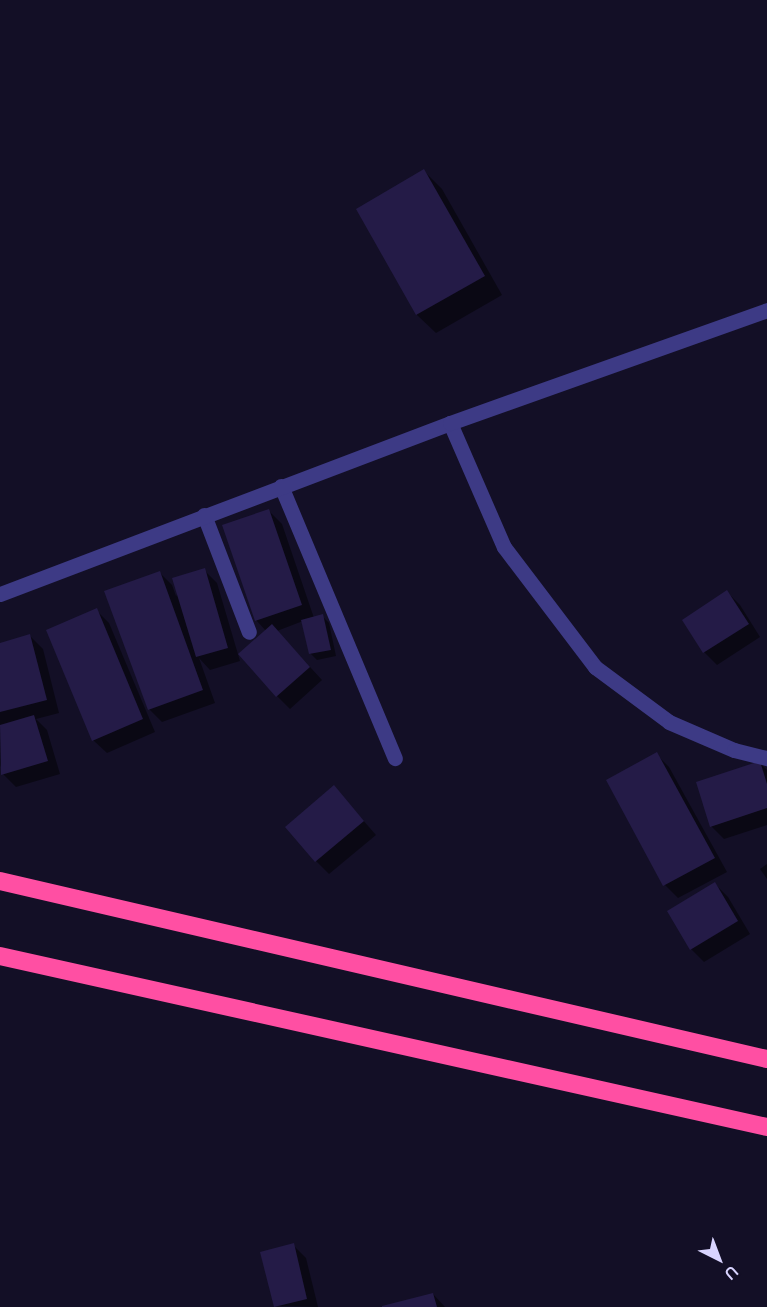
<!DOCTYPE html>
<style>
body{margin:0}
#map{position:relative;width:767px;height:1307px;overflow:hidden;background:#130f26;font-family:"Nunito Sans",sans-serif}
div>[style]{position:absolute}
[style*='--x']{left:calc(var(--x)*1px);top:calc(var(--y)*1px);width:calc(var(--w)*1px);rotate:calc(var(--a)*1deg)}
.shadow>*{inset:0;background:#0007}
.building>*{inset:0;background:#241b47}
.lane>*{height:15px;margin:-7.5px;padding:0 7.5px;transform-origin:7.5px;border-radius:7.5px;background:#3d3a85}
.street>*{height:15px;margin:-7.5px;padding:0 7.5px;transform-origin:7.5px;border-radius:7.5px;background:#3d3a85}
.highway>*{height:18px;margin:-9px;padding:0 9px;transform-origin:9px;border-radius:9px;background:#ff4fa3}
span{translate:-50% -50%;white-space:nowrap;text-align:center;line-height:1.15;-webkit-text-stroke:5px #130f26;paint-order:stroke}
.north{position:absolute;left:689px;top:1229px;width:60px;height:60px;-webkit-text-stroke:4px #130f26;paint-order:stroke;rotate:138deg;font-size:16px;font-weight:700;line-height:24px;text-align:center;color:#d9d4ff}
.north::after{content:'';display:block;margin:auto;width:21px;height:27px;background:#d9d4ff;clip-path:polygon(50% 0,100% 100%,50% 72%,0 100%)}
</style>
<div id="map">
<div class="shadow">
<div style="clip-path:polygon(424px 171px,442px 189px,502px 295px,436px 333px,417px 315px,358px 210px)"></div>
<div style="clip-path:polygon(269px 511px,282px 524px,314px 618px,322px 616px,329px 623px,336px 656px,317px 660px,311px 654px,303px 621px,277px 631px,322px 680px,290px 709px,277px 696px,266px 631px,256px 620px)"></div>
<div style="clip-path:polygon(204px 570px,217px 583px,240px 661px,210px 670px,199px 658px,215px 703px,162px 722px,149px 709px,159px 572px,172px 585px,176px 596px)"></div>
<div style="clip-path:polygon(727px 592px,740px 605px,760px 637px,717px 665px,704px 652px)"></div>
<div style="clip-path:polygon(96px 610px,109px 623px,155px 732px,107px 753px,93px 740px)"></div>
<div style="clip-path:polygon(30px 636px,43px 649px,59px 713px,36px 719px,47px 730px,60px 774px,16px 787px,3px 774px,0 764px,0 644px)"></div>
<div style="clip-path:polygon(656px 754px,669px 767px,727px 872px,678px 898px,665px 885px,608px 781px)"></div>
<div style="clip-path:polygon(759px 762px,767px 770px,767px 825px,724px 839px,711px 826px)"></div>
<div style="clip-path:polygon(334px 787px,376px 835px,329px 874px,316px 861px)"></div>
<div style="clip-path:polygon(767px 864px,767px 879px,760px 869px)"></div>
<div style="clip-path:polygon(715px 884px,728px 897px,750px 934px,704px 962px,691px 949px)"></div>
<div style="clip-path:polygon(293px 1245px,306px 1258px,318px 1307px,275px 1306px)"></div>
<div style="clip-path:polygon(433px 1294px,445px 1307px,385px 1307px)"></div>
</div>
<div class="building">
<div style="clip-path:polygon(424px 169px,485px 276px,416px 315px,356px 209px)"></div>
<div style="clip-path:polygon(269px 509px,302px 605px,255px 621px,222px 525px)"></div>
<div style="clip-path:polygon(205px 568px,228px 648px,196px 657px,172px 578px)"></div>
<div style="clip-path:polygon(160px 571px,203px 690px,148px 710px,104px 591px)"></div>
<div style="clip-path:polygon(727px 590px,749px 624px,703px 653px,682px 620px)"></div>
<div style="clip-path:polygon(97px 608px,143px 719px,92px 741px,46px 630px)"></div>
<div style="clip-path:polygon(323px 614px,331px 650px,309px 654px,301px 620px)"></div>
<div style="clip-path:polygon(272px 624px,310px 667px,276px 697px,238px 654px)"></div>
<div style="clip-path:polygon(30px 634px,47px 700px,0 712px,0 643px)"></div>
<div style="clip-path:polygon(34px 715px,48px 761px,1px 775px,0 725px)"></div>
<div style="clip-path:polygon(657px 752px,715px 858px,663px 886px,606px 780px)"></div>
<div style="clip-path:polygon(760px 761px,767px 784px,767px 808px,710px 827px,696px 782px)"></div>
<div style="clip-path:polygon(334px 785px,364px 821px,315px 862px,285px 827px)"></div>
<div style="clip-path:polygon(715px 882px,738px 921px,690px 950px,667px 911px)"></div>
<div style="clip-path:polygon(294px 1243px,307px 1299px,274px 1307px,260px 1252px)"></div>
<div style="clip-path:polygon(433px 1293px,437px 1307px,382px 1307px,382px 1306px)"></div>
</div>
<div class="lane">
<div style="--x:281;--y:486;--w:295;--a:67.3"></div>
</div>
<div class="street">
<div style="--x:450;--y:423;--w:135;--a:66.5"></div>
<div style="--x:504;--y:547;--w:151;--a:52.8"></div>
<div style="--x:595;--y:667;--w:92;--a:36.6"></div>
<div style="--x:669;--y:722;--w:71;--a:23.3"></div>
<div style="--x:734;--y:750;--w:34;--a:14"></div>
<div style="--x:204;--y:515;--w:125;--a:69"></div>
<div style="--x:0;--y:594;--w:481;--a:-20.8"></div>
<div style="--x:450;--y:423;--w:337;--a:-19.6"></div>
</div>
<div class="highway">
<div style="--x:0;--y:881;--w:787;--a:13.07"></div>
<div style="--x:0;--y:956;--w:786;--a:12.57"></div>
</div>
<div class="north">U</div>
</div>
